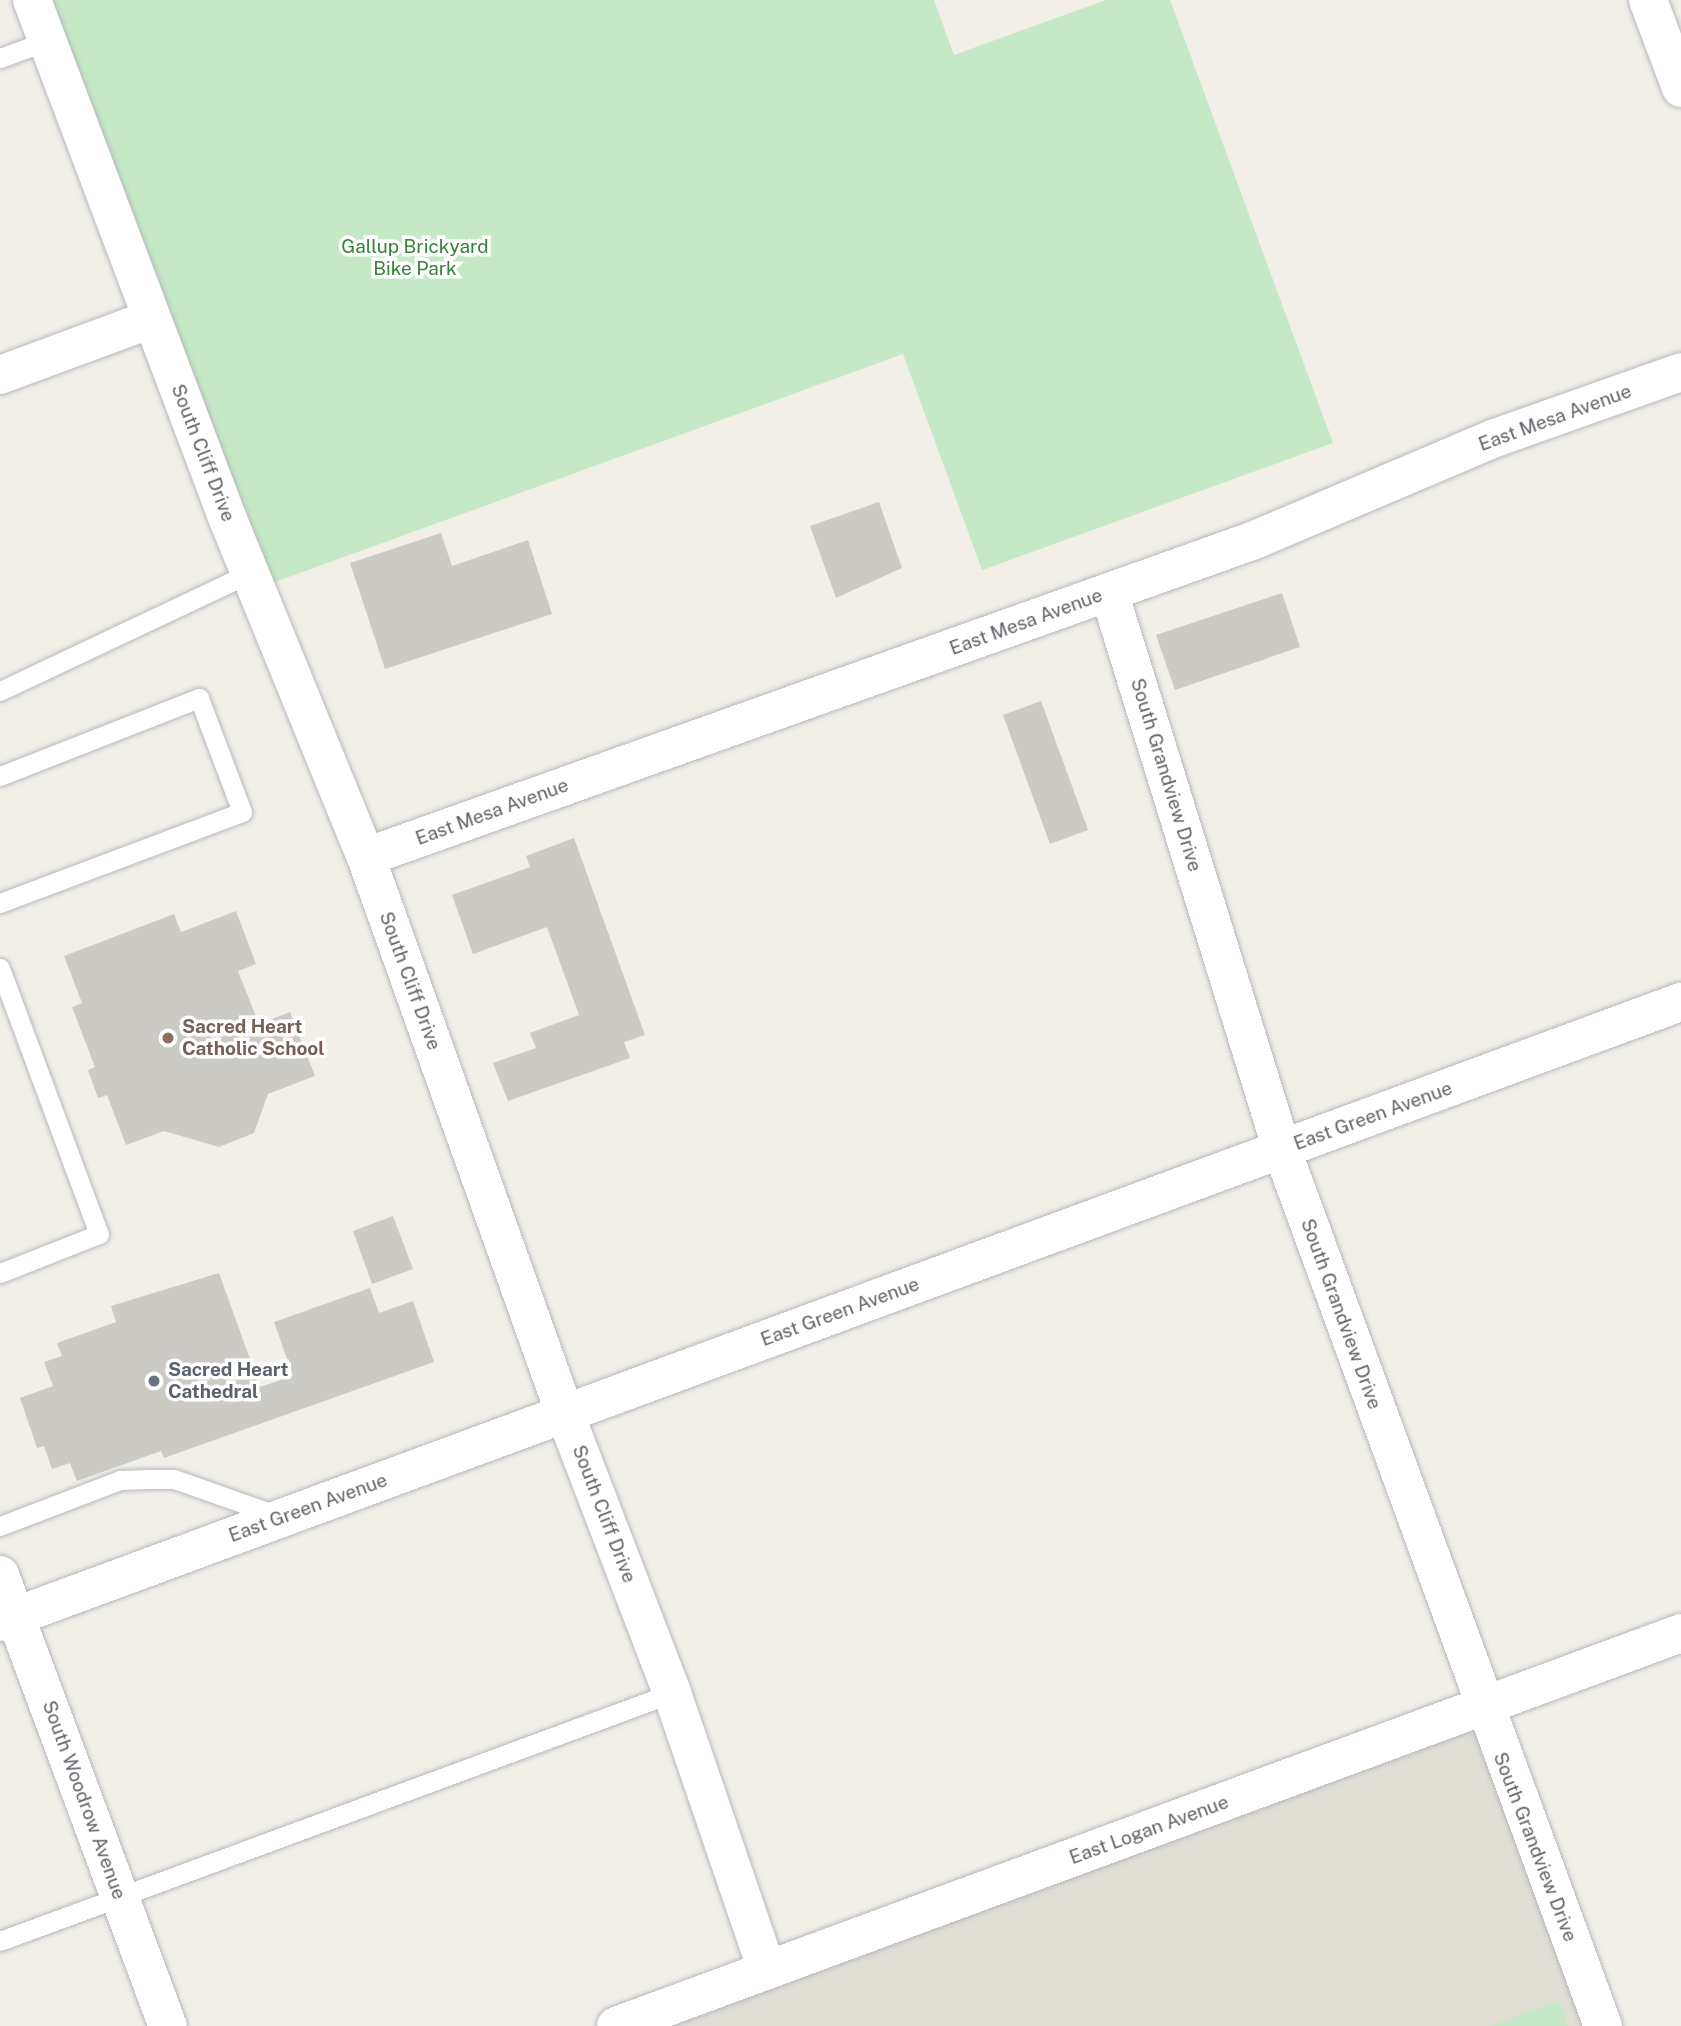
<!DOCTYPE html>
<style>
body{margin:0}
#map{position:relative;width:1681px;height:2026px;overflow:hidden;background:#f1efe8;font-family:"Public Sans",sans-serif}
div>[style]{position:absolute}
[style*='--x']{left:calc(var(--x)*1px);top:calc(var(--y)*1px);width:calc(var(--w)*1px);rotate:calc(var(--a)*1deg)}
.education>*{inset:0;background:#e1ded6}
.green>*{inset:0;background:#c5e8c5}
.building>*{inset:0;background:#cccac5}
.roads{filter:drop-shadow(0 0 2px #b5b8bc) drop-shadow(0 0 2px #b5b8bc)}
.service>*{height:19px;margin:-9.5px;padding:0 9.5px;transform-origin:9.5px;border-radius:9.5px;background:#fff}
.minor>*{height:38px;margin:-19px;padding:0 19px;transform-origin:19px;border-radius:19px;background:#fff}
.tertiary>*{height:38px;margin:-19px;padding:0 19px;transform-origin:19px;border-radius:19px;background:#fff}
.secondary>*{height:38px;margin:-19px;padding:0 19px;transform-origin:19px;border-radius:19px;background:#fff}
.dots>*{width:19px;height:19px;translate:-50% -50%;box-sizing:border-box;border:4px solid #fff;border-radius:50%}
span{translate:-50% -50%;white-space:nowrap;text-align:center;line-height:1.15;-webkit-text-stroke:7px #fff;paint-order:stroke}
.park-label{font-size:19px;color:#348238}
.street-label{font-size:19px;color:#5f6368}
.education-label{font-size:19px;color:#785e54;font-weight:700}
.left{translate:0 -50%;text-align:left}
.worship-label{font-size:19px;color:#5b616d;font-weight:700}
</style>
<div id="map">
<div class="education">
<div style="clip-path:polygon(1483px 1706px,1603px 2026px,616px 2026px)"></div>
</div>
<div class="green">
<div style="clip-path:polygon(46px 0,934px 0,954px 55px,1106px 0,1170px 0,1333px 443px,982px 570px,903px 354px,261px 587px)"></div>
<div style="clip-path:polygon(1559px 2001px,1568px 2026px,1490px 2026px)"></div>
</div>
<div class="building">
<div style="clip-path:polygon(879px 502px,902px 568px,836px 598px,810px 526px)"></div>
<div style="clip-path:polygon(441px 533px,452px 566px,528px 540px,552px 614px,385px 669px,350px 563px)"></div>
<div style="clip-path:polygon(1282px 593px,1300px 647px,1175px 690px,1156px 635px)"></div>
<div style="clip-path:polygon(1041px 701px,1088px 830px,1050px 844px,1003px 715px)"></div>
<div style="clip-path:polygon(574px 838px,645px 1035px,624px 1042px,630px 1058px,508px 1101px,493px 1063px,536px 1048px,530px 1033px,579px 1015px,547px 927px,473px 954px,452px 895px,530px 867px,526px 856px)"></div>
<div style="clip-path:polygon(236px 911px,256px 964px,238px 971px,259px 1024px,290px 1012px,315px 1076px,268px 1094px,254px 1133px,219px 1147px,164px 1131px,126px 1145px,107px 1095px,98px 1098px,88px 1070px,95px 1067px,72px 1007px,82px 1003px,64px 956px,174px 914px,181px 932px)"></div>
<div style="clip-path:polygon(393px 1216px,413px 1269px,372px 1284px,353px 1231px)"></div>
<div style="clip-path:polygon(219px 1273px,260px 1387px,293px 1376px,274px 1322px,370px 1288px,379px 1313px,413px 1301px,434px 1362px,164px 1458px,161px 1451px,77px 1481px,70px 1463px,52px 1469px,44px 1446px,37px 1448px,20px 1398px,53px 1386px,44px 1362px,62px 1356px,57px 1343px,116px 1322px,111px 1306px)"></div>
</div>
<div class="roads">
<div class="service">
<div style="--x:0;--y:58;--w:52;--a:-20.2"></div>
<div style="--x:0;--y:691;--w:276;--a:-25.3"></div>
<div style="--x:0;--y:776;--w:214;--a:-21.4"></div>
<div style="--x:199;--y:698;--w:122;--a:69.3"></div>
<div style="--x:242;--y:812;--w:259;--a:159.4"></div>
<div style="--x:0;--y:968;--w:284;--a:69.6"></div>
<div style="--x:99;--y:1234;--w:106;--a:158.5"></div>
<div style="--x:0;--y:1526;--w:129;--a:-21"></div>
<div style="--x:120;--y:1480;--w:28;--a:-2"></div>
<div style="--x:148;--y:1479;--w:26;--a:0"></div>
<div style="--x:174;--y:1479;--w:111;--a:19.4"></div>
<div style="--x:0;--y:1941;--w:716;--a:-20.26"></div>
</div>
<div class="minor">
<div style="--x:32;--y:0;--w:553;--a:69.33"></div>
<div style="--x:227;--y:517;--w:367;--a:67.8"></div>
<div style="--x:366;--y:857;--w:591;--a:70.34"></div>
<div style="--x:565;--y:1414;--w:299;--a:69"></div>
<div style="--x:672;--y:1693;--w:293;--a:71.1"></div>
<div style="--x:0;--y:375;--w:161;--a:-20.3"></div>
<div style="--x:1109;--y:592;--w:584;--a:72.77"></div>
<div style="--x:1282;--y:1150;--w:933;--a:69.88"></div>
<div style="--x:366;--y:857;--w:941;--a:-19.63"></div>
<div style="--x:1252;--y:541;--w:264;--a:-23"></div>
<div style="--x:1495;--y:438;--w:197;--a:-19.5"></div>
<div style="--x:0;--y:1575;--w:481;--a:69.6"></div>
<div style="--x:616;--y:2026;--w:1135;--a:-20.25"></div>
</div>
<div class="tertiary">
<div style="--x:0;--y:1622;--w:1792;--a:-20.25"></div>
</div>
<div class="secondary">
<div style="--x:1648;--y:0;--w:94;--a:69.4"></div>
</div>
</div>
<div class="dots">
<div style="left:168px;top:1038px;background:#8d6e63"></div>
<div style="left:154px;top:1381px;background:#6b7280"></div>
</div>
<div class="park-label">
<span style="left:415px;top:258px">Gallup Brickyard<br>Bike Park</span>
</div>
<div class="street-label">
<span style="left:1555px;top:418px;rotate:-20deg">East Mesa Avenue</span>
<span style="left:203px;top:453px;rotate:69deg">South Cliff Drive</span>
<span style="left:1026px;top:622px;rotate:-20deg">East Mesa Avenue</span>
<span style="left:1166px;top:775px;rotate:73deg">South Grandview Drive</span>
<span style="left:492px;top:812px;rotate:-20deg">East Mesa Avenue</span>
<span style="left:410px;top:981px;rotate:70deg">South Cliff Drive</span>
<span style="left:1373px;top:1116px;rotate:-20deg">East Green Avenue</span>
<span style="left:840px;top:1312px;rotate:-20deg">East Green Avenue</span>
<span style="left:1341px;top:1314px;rotate:70deg">South Grandview Drive</span>
<span style="left:308px;top:1508px;rotate:-20deg">East Green Avenue</span>
<span style="left:604px;top:1514px;rotate:69deg">South Cliff Drive</span>
<span style="left:84px;top:1800px;rotate:70deg">South Woodrow Avenue</span>
<span style="left:1149px;top:1830px;rotate:-20deg">East Logan Avenue</span>
<span style="left:1535px;top:1847px;rotate:69deg">South Grandview Drive</span>
</div>
<div class="education-label">
<span class="left" style="left:182px;top:1038px">Sacred Heart<br>Catholic School</span>
</div>
<div class="worship-label">
<span class="left" style="left:168px;top:1381px">Sacred Heart<br>Cathedral</span>
</div>
</div>
